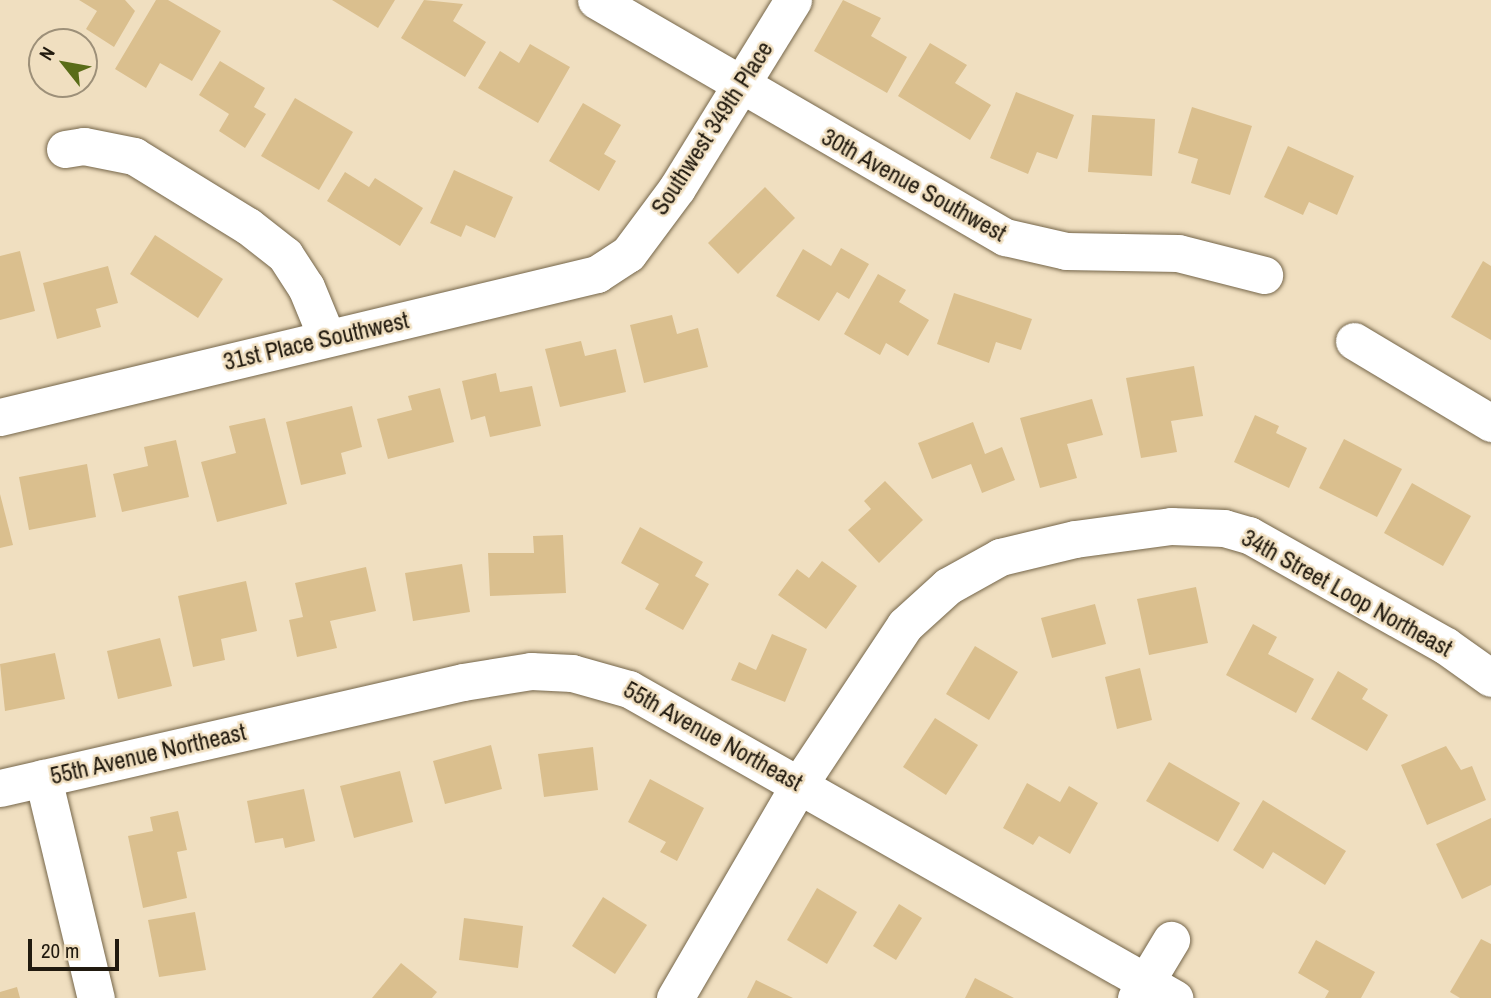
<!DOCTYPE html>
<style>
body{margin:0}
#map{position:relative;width:1491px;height:998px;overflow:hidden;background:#f0dfc0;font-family:"Archivo Narrow",sans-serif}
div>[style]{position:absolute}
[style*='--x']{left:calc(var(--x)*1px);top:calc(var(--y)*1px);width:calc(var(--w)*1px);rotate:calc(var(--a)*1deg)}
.building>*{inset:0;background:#dabf8e}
.roads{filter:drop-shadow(0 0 2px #75664a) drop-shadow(0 0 2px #75664a)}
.minor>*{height:37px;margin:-18.5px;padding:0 18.5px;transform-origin:18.5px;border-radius:18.5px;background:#fff}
span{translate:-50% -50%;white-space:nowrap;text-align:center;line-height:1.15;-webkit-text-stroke:5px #f0dfc0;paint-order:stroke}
.street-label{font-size:24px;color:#211a0f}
.north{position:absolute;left:28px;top:28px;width:70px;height:70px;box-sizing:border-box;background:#f0dfc0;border:2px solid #9d9079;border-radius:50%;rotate:301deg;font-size:19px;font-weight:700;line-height:28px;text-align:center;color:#211a0f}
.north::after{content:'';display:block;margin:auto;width:24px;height:32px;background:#596c18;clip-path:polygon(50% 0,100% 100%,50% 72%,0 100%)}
.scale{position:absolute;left:28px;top:939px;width:91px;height:32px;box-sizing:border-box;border:4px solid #211a0f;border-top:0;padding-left:9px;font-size:21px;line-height:24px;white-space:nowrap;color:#211a0f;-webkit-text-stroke:5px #f0dfc0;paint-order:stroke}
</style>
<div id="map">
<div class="building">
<div style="clip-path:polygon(79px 0,125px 0,135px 11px,114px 47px,86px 29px,97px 11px)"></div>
<div style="clip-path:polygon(156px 0,168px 0,221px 31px,192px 81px,160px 63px,146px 88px,115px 69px)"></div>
<div style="clip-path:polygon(332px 0,395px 0,378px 28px)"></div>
<div style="clip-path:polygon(424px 0,463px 4px,453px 21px,486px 42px,465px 77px,401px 38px)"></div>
<div style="clip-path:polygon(843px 0,881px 18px,871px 36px,907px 57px,887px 93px,814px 51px)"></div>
<div style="clip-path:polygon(930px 43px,967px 65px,955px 83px,991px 105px,970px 140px,898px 96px)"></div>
<div style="clip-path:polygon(530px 44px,570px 67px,538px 123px,478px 88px,500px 51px,519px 63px)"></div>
<div style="clip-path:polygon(220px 61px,265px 88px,254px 107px,266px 114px,245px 148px,219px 131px,229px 114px,199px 95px)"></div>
<div style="clip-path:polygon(1016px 92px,1074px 115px,1057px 159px,1037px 152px,1028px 174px,990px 158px)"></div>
<div style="clip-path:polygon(295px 98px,353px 132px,319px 190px,261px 156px)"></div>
<div style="clip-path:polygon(583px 103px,621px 125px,604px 154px,616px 161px,599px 191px,549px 161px)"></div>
<div style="clip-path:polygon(1192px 107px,1252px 126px,1230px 195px,1191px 183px,1198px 159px,1178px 153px)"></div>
<div style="clip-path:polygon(1092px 115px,1155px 119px,1152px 176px,1088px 172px)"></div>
<div style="clip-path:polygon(1288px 146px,1354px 176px,1337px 215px,1309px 202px,1303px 215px,1264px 197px)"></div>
<div style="clip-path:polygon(454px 170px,513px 197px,495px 238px,466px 225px,461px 237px,430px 223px)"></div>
<div style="clip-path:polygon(345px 172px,369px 187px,375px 178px,423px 208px,400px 246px,327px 201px)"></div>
<div style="clip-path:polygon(765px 187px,795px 218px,738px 274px,708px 243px)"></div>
<div style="clip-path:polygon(155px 235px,223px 279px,198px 318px,130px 274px)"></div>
<div style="clip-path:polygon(841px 248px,869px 264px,849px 299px,837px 292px,819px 321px,776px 296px,803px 249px,831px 266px)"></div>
<div style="clip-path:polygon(20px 251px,35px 311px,0 320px,0 256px)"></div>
<div style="clip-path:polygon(1483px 261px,1491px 266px,1491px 340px,1451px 317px)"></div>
<div style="clip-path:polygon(108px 266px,118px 303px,96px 309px,101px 327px,57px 339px,43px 283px)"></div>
<div style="clip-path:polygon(878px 274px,906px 290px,899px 302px,929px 320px,908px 356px,886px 343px,880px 355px,844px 334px)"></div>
<div style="clip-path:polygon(954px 293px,1032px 319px,1021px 350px,996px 342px,989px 363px,937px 344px)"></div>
<div style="clip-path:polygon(672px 315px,677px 334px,698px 328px,708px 367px,644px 383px,630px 325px)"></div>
<div style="clip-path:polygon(581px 341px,585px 356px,616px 349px,626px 392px,560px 407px,545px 349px)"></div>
<div style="clip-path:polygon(1194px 366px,1203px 416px,1171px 421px,1177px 452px,1141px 458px,1126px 378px)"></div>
<div style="clip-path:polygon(496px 373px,500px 392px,532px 386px,541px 426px,490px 437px,485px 416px,471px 420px,462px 381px)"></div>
<div style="clip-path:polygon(440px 388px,454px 442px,388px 459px,377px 419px,412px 410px,408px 396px)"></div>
<div style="clip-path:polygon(1092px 399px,1103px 435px,1067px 444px,1077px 478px,1040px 488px,1020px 418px)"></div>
<div style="clip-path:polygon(352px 406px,362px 447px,341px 453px,346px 474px,301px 485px,286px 422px)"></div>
<div style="clip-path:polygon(1255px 415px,1279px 426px,1276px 433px,1307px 448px,1289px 488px,1234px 462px)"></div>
<div style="clip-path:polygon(265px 418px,287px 504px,217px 522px,201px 462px,236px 453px,229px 426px)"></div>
<div style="clip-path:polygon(973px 422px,985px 454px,1002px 447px,1015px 480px,982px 493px,971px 464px,932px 479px,918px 443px)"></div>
<div style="clip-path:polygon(1344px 439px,1402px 469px,1377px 517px,1319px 488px)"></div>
<div style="clip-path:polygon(176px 440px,189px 497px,122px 512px,113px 474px,148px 466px,144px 447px)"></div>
<div style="clip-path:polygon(87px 464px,96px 517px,29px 530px,19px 477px)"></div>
<div style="clip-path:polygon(885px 481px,923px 520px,879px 563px,848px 530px,871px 509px,864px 501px)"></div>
<div style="clip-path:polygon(1412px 483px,1471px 516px,1443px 566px,1384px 533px)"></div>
<div style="clip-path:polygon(0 494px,13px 545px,0 548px)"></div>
<div style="clip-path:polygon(640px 527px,703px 562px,695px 576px,709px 584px,683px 630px,645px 609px,659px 584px,621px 563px)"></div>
<div style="clip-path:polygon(563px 535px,566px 593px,490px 596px,488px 553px,534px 553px,533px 536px)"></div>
<div style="clip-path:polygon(822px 561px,857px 586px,826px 629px,778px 595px,797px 569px,809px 578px)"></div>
<div style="clip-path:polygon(462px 564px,470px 612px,413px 621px,405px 573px)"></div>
<div style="clip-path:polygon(366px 567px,376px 611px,330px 621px,337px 648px,297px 657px,289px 620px,303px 617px,295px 583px)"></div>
<div style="clip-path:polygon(246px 581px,257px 631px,221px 639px,225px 660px,193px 667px,178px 596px)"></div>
<div style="clip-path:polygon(1196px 587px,1208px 643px,1149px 655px,1137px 599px)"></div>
<div style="clip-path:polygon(1095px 604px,1106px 644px,1052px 658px,1041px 618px)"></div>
<div style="clip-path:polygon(1253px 624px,1277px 637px,1268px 654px,1314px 679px,1296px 713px,1226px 675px)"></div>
<div style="clip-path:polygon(772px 634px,807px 649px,785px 702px,731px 680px,739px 662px,756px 670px)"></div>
<div style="clip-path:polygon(160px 638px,172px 686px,118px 699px,107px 651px)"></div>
<div style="clip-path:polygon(975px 646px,1018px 672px,989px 720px,946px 694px)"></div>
<div style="clip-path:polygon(55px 653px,65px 699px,5px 711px,0 664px)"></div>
<div style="clip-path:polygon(1140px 668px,1152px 720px,1117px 729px,1105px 677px)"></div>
<div style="clip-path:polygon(1338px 671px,1368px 689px,1362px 699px,1388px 715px,1367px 751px,1311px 719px)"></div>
<div style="clip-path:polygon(935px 718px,978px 745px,946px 795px,903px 767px)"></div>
<div style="clip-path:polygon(491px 745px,502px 789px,445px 804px,433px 761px)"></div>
<div style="clip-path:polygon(1446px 746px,1461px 770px,1472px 766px,1486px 800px,1427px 825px,1401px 765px)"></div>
<div style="clip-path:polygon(593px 747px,598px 790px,544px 797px,538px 754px)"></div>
<div style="clip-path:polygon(1169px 762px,1240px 803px,1218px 842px,1146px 801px)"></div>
<div style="clip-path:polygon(400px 771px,413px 822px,354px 838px,340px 786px)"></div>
<div style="clip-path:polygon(650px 779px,704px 808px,677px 861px,660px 852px,666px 842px,628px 822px)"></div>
<div style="clip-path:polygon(1027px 783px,1060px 802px,1069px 786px,1098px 803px,1070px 854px,1039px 836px,1033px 845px,1003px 828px)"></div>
<div style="clip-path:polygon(304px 789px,315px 841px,285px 848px,283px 838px,255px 843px,247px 801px)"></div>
<div style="clip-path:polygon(1263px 800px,1346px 851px,1325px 885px,1273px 852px,1263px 869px,1233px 850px)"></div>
<div style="clip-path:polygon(178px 811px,187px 850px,177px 852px,187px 898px,143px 908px,128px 836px,153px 831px,150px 817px)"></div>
<div style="clip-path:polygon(1491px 818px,1491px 885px,1462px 899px,1436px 844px)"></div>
<div style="clip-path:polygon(817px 888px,857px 912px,827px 964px,787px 940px)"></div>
<div style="clip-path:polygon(603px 897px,647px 925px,615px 974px,572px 946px)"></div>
<div style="clip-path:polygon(899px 904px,922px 918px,896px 960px,873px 946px)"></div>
<div style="clip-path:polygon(195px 912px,206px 970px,159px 977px,148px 920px)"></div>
<div style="clip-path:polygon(464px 918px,523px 926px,518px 968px,459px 960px)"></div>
<div style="clip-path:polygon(1481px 939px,1491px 944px,1491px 998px,1460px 998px,1450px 992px)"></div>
<div style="clip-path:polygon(1316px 940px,1375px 972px,1361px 998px,1325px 998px,1329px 991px,1298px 973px)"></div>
<div style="clip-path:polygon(401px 963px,437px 992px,432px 998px,372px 998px)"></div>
<div style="clip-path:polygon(975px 978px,1014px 998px,965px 998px)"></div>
<div style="clip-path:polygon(756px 980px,793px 998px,747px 998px)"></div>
<div style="clip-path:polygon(17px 987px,20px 998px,0 998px,0 992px)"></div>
</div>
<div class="roads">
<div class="minor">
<div style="--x:596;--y:0;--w:473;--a:30.1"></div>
<div style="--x:1005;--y:237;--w:63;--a:12.9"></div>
<div style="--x:1066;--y:251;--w:112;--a:1"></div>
<div style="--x:1178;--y:253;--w:89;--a:14.3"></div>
<div style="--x:65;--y:149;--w:19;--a:-9"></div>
<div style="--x:84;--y:146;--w:51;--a:11.3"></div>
<div style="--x:134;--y:156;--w:134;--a:31.6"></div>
<div style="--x:248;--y:226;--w:47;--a:38.1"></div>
<div style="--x:285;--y:255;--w:38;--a:57"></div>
<div style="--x:306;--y:287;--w:55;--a:67.6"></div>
<div style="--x:1354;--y:341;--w:160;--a:30.9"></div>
<div style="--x:0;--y:417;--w:614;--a:-13.47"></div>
<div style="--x:597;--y:274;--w:37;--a:-33"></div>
<div style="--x:628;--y:254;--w:82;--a:-53.4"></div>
<div style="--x:677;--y:188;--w:221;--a:-58.3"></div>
<div style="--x:43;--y:778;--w:226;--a:76.5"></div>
<div style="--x:0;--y:788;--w:475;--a:-12.9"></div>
<div style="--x:463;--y:682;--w:69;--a:-9.2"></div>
<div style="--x:531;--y:671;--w:41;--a:2.8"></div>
<div style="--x:572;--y:673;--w:59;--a:15.7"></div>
<div style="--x:629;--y:689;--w:627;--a:29.55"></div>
<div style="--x:675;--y:998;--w:249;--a:-59.8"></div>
<div style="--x:800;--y:783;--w:190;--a:-56.4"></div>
<div style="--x:905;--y:625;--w:58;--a:-42.2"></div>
<div style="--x:948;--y:586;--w:60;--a:-29.1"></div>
<div style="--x:1000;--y:557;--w:77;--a:-13.5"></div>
<div style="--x:1075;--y:539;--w:97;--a:-7.7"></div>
<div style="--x:1171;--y:526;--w:53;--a:2.2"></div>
<div style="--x:1224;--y:528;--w:26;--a:16"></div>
<div style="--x:1249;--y:535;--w:226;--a:29.4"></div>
<div style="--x:1446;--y:646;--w:55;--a:35.4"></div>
<div style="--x:1136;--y:998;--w:68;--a:-58.9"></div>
</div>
</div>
<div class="street-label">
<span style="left:712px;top:128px;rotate:-57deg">Southwest 349th Place</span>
<span style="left:914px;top:185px;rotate:29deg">30th Avenue Southwest</span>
<span style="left:316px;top:341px;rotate:-13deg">31st Place Southwest</span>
<span style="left:1347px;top:593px;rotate:29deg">34th Street Loop Northeast</span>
<span style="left:713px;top:736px;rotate:29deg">55th Avenue Northeast</span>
<span style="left:148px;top:754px;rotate:-13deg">55th Avenue Northeast</span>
</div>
<div class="north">N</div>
<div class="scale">20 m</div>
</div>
